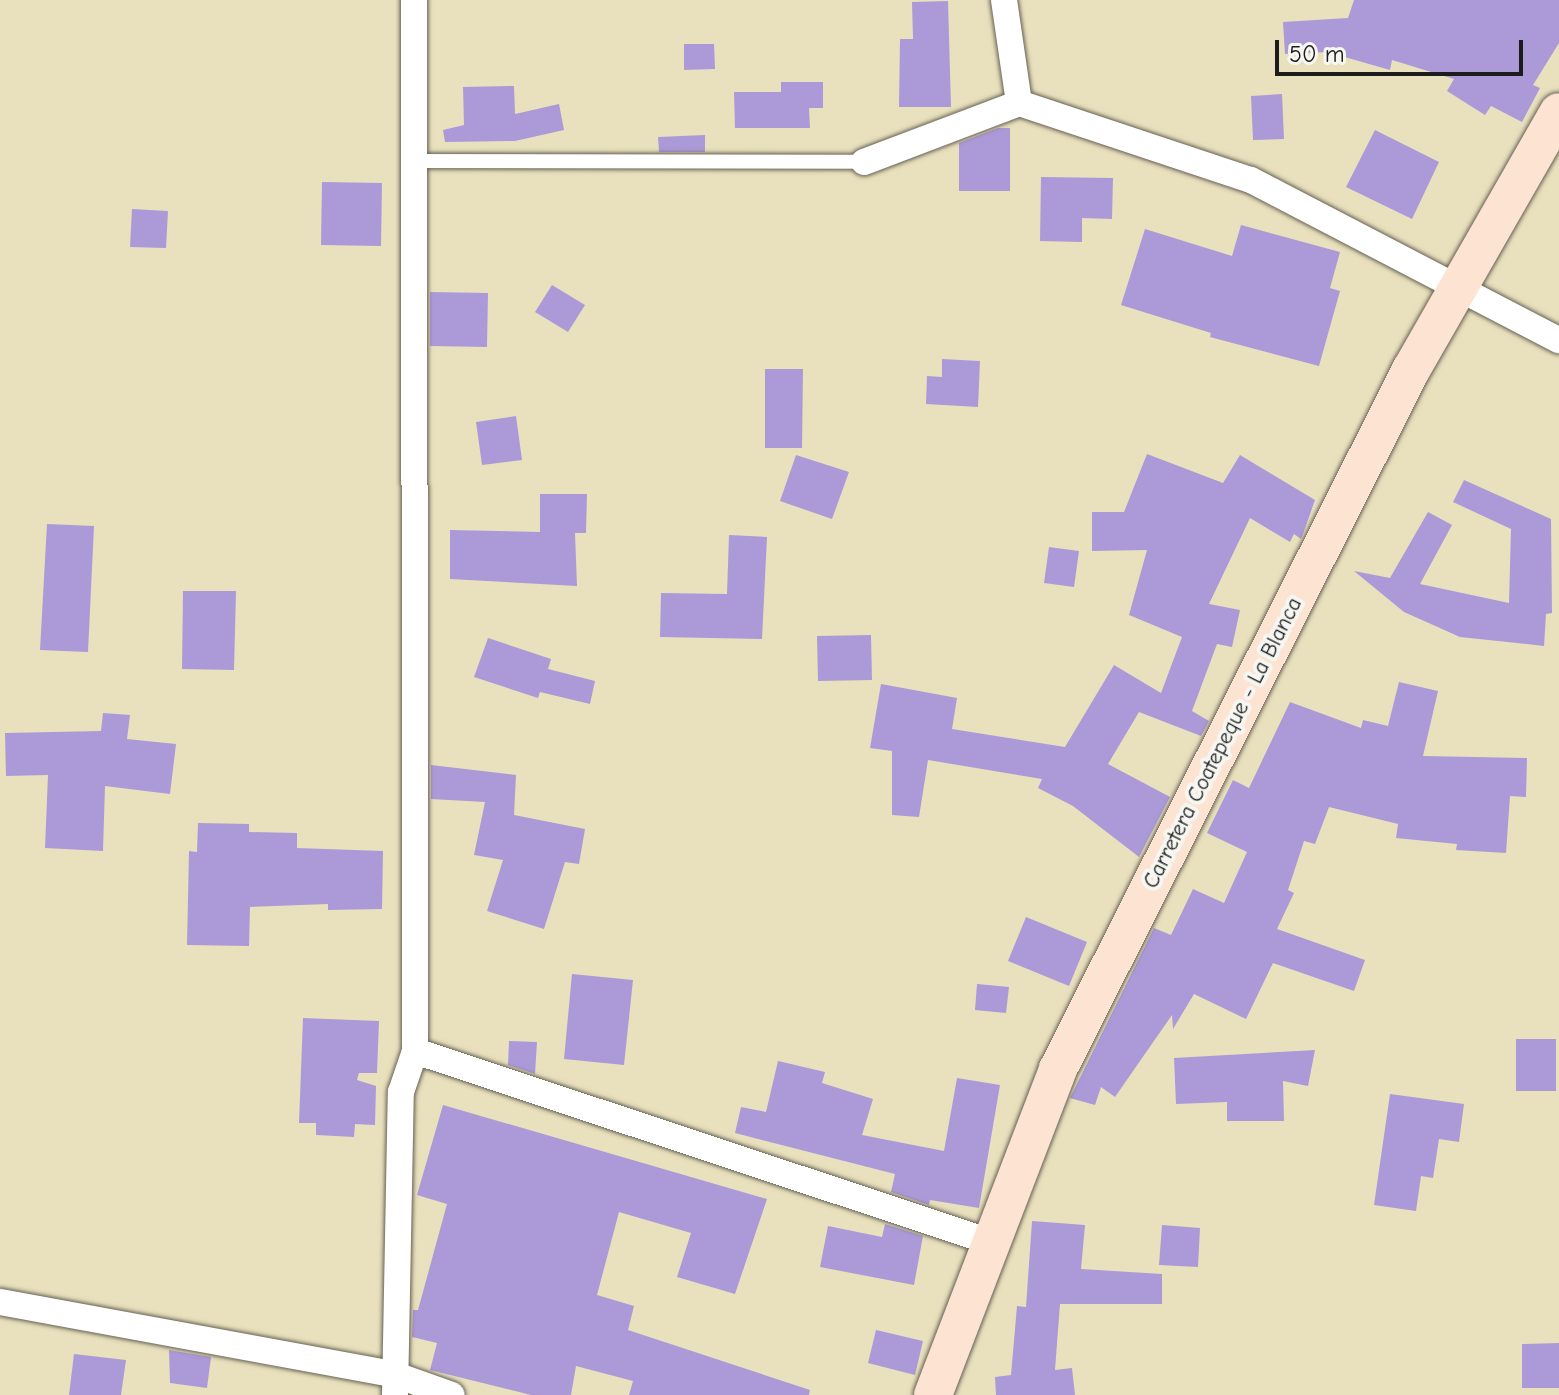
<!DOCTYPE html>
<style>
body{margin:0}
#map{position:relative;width:1559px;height:1395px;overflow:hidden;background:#e9e0bd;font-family:"Comic Neue",sans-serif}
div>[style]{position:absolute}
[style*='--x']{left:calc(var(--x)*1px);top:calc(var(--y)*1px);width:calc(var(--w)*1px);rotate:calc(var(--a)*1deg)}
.building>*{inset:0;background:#ac9ad8}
.roads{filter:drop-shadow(0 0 2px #646154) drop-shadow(0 0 2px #646154)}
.service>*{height:14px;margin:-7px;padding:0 7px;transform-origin:7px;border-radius:7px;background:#fff}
.minor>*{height:26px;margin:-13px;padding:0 13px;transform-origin:13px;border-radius:13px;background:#fff}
.secondary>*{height:38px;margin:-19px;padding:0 19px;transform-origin:19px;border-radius:19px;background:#fde3d1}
span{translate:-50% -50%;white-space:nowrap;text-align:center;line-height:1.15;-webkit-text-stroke:8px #f6f6f2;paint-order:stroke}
.street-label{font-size:22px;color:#1c1c1c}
.scale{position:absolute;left:1275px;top:40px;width:248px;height:36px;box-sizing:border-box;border:4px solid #1c1c1c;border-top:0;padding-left:10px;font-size:24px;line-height:28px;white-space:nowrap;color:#1c1c1c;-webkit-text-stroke:6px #f6f6f2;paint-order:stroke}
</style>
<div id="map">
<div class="building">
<div style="clip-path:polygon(1354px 0,1559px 0,1559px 43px,1533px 85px,1540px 88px,1522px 122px,1491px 106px,1485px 115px,1447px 91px,1454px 79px,1392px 60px,1390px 70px,1327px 52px,1285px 54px,1283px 22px,1348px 18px)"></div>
<div style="clip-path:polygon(948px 1px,951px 107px,899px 107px,900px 39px,913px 39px,912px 2px)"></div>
<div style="clip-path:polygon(684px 44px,714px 44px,715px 69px,684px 70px)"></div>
<div style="clip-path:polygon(781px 82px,823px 82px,823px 108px,809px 108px,810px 128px,735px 128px,734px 92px,781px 92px)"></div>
<div style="clip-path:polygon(514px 86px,515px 114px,559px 104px,564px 130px,515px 141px,445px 142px,443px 130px,464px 125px,463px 87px)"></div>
<div style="clip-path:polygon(1282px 94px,1284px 139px,1253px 140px,1251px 96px)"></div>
<div style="clip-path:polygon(998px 128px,1010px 128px,1010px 191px,959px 191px,959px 143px)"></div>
<div style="clip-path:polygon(1375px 130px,1439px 162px,1412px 219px,1346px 187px)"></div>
<div style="clip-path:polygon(705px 135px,705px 152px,659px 152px,658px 137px)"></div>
<div style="clip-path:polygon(1041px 177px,1113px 178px,1112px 219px,1082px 218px,1082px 242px,1040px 241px)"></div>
<div style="clip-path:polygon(322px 182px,382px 183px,381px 246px,321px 245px)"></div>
<div style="clip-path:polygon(132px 209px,168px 211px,166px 248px,130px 247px)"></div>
<div style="clip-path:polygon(1241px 225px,1340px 252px,1330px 288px,1340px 291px,1319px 366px,1210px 337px,1211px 333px,1121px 305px,1145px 229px,1232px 256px)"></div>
<div style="clip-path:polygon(552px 285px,585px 305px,568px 332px,535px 312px)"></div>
<div style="clip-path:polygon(430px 292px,488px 293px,487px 347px,430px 346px)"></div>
<div style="clip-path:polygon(942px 359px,980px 361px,978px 407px,926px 404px,927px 376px,942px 377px)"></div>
<div style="clip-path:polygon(765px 369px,803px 369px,802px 448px,765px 448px)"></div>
<div style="clip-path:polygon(516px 416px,522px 460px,482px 465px,476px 422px)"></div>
<div style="clip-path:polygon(1147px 454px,1223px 483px,1240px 455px,1315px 500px,1303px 534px,1301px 539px,1294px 534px,1290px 542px,1250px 518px,1209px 604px,1240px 610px,1232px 647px,1217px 644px,1192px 711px,1209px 721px,1201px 736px,1139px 712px,1108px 764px,1170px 797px,1139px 857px,1073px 806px,1038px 788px,1042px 779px,928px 760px,919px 817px,892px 815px,892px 751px,870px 748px,881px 684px,957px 698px,952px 729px,1065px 747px,1114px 665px,1161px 693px,1182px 637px,1129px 615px,1147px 550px,1092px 551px,1092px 512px,1124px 512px)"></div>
<div style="clip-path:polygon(796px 455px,849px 472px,832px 519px,780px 501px)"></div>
<div style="clip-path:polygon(1464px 480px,1551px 519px,1552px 613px,1546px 614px,1544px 646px,1460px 637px,1404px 612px,1354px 571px,1390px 578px,1428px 512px,1452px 525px,1420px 584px,1509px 603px,1511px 529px,1453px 502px)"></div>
<div style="clip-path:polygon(540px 494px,587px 494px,586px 533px,575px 533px,577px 586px,450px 579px,450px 530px,540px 532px)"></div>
<div style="clip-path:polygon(47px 524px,94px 526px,88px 652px,40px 650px)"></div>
<div style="clip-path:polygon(729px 535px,767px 537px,762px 639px,660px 637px,661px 593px,727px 594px)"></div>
<div style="clip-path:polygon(1049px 547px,1079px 551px,1074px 587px,1044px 583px)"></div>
<div style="clip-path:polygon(183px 591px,236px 591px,234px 670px,182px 669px)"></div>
<div style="clip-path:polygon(871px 635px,872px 680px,818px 681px,817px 636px)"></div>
<div style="clip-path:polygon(488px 638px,551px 659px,548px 669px,595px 681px,590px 704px,540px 692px,538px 698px,474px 677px)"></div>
<div style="clip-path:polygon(1399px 682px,1438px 691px,1423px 756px,1527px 758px,1526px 797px,1510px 796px,1506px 853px,1456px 850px,1457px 844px,1396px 838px,1398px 824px,1329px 807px,1315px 844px,1304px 841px,1288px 890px,1294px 893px,1277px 929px,1365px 960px,1354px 991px,1273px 963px,1246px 1019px,1194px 994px,1173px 1029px,1172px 1015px,1115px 1097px,1101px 1087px,1095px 1105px,1070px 1098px,1154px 928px,1171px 935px,1193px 889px,1224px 903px,1247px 852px,1207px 833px,1233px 780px,1249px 788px,1290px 702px,1361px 728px,1363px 720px,1388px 726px)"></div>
<div style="clip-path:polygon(103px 713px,130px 715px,127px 739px,176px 744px,170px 794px,105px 786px,103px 851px,45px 848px,48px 775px,6px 776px,5px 733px,101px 731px)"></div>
<div style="clip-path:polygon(431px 765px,516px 775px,514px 815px,585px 829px,579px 864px,565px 862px,544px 929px,487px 911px,503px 860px,474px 855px,485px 802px,431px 799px)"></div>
<div style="clip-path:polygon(198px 823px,249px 824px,249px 832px,297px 833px,297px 848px,383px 851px,382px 909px,328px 910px,328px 904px,250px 907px,249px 946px,187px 945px,189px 851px,197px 852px)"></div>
<div style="clip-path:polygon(1026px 917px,1087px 942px,1069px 986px,1008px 961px)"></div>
<div style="clip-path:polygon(572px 974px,633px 980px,624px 1065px,564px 1059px)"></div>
<div style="clip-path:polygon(977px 984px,1009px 987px,1006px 1013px,975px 1010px)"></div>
<div style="clip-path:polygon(303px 1018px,379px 1021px,377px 1073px,359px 1073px,357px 1080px,376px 1086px,375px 1125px,355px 1124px,354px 1137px,316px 1135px,316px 1123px,299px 1123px)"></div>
<div style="clip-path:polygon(1516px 1039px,1556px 1039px,1556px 1091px,1516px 1091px)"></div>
<div style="clip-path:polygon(509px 1041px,537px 1042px,535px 1074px,508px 1065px)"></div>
<div style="clip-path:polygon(1315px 1050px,1308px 1086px,1283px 1081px,1284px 1121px,1227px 1121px,1227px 1102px,1176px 1104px,1174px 1058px)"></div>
<div style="clip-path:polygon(778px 1061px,825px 1072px,822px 1083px,873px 1099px,862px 1135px,944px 1151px,957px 1078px,1000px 1085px,979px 1208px,930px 1200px,929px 1205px,891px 1192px,895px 1174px,735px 1133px,741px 1107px,766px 1112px)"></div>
<div style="clip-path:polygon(1390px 1094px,1464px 1104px,1459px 1142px,1439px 1139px,1433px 1178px,1421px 1176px,1416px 1211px,1374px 1205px)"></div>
<div style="clip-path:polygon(443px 1105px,767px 1199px,735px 1294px,677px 1277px,691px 1233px,619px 1212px,597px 1295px,634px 1306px,628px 1330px,810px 1390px,809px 1395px,629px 1395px,633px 1381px,576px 1366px,571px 1395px,531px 1395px,430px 1370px,437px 1343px,412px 1337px,413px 1310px,418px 1310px,447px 1204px,417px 1195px)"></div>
<div style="clip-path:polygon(1032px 1221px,1085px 1225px,1081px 1269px,1162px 1274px,1162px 1304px,1060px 1304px,1055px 1370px,1072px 1368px,1075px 1395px,996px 1395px,995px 1377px,1011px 1375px,1017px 1306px,1026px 1307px)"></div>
<div style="clip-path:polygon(885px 1224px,923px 1236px,914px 1285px,820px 1267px,828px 1226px,882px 1237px)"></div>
<div style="clip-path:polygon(1162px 1225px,1200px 1228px,1198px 1267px,1159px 1265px)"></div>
<div style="clip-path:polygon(876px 1330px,923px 1341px,915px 1375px,868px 1363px)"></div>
<div style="clip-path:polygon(1559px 1343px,1559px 1388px,1522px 1388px,1522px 1344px)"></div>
<div style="clip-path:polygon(169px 1350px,211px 1357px,207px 1388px,170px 1383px)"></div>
<div style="clip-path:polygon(74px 1354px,126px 1360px,121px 1395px,69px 1395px)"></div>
</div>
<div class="roads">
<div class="service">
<div style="--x:416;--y:161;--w:448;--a:0.1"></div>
</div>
<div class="minor">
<div style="--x:1004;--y:0;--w:104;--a:81.7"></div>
<div style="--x:864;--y:162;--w:166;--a:-20.8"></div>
<div style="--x:1019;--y:103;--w:244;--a:18.4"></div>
<div style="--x:1251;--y:180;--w:347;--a:27.5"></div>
<div style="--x:415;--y:1051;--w:607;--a:18.35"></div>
<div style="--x:0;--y:1302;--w:403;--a:10.4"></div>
<div style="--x:396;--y:1375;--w:59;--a:19.7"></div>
<div style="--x:395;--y:1395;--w:303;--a:-88.9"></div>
<div style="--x:401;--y:1092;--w:43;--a:-71.1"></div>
<div style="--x:415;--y:1051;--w:1051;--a:-90.05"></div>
</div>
<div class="secondary">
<div style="--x:933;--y:1395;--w:349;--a:-69"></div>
<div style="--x:1058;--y:1069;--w:783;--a:-63.21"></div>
<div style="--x:1411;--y:370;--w:297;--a:-60.2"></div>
</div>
</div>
<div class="street-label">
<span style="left:1223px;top:743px;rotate:-63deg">Carretera Coatepeque - La Blanca</span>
</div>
<div class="scale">50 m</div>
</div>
